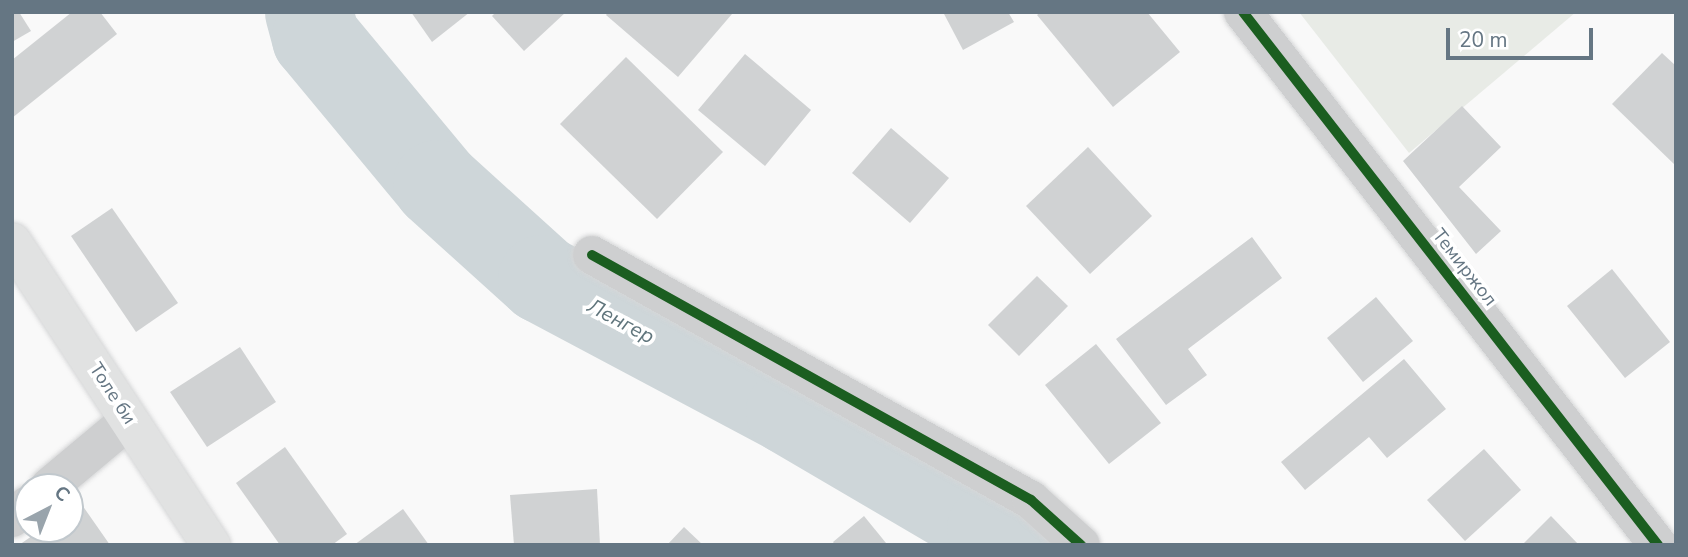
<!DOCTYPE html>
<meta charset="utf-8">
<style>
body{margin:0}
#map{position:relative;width:1688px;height:557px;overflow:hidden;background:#f9f9f9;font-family:"Nunito Sans",sans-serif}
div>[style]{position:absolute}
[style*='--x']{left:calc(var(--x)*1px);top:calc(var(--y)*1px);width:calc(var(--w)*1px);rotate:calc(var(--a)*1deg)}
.green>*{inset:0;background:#e8ebe6}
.river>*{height:88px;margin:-44px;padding:0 44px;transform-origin:44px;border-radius:44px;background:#ced6d9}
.building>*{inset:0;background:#d0d2d3}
.roads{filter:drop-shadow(0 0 2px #d5d6d7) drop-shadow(0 0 2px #d5d6d7)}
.minor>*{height:38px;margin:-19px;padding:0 19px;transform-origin:19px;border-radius:19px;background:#cecfd0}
.major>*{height:38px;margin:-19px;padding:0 19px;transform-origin:19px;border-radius:19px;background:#e1e2e2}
.cycleway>*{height:10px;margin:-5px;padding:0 5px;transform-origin:5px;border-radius:5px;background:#1b5e20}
span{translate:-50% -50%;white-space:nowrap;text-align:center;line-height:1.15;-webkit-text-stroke:7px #fff;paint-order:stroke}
.street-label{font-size:19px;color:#657683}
.water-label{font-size:21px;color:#60757c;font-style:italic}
.frame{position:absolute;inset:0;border:14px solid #657683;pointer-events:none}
.north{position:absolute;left:14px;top:473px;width:70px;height:70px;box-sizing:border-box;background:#fff;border:2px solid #c1c8cd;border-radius:50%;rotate:42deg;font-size:19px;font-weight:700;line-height:28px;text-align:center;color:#657683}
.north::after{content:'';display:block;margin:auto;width:24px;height:32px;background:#99a4ac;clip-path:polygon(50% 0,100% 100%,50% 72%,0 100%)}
.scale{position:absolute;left:1446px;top:28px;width:147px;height:32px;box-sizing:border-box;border:4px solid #657683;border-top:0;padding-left:9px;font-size:21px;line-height:24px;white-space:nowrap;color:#657683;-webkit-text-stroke:5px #fff;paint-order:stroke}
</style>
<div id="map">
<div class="green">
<div style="clip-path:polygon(1299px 12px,1576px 12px,1409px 153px)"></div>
</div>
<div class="river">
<div style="--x:309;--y:12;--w:27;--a:75"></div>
<div style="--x:316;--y:38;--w:190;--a:50.3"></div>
<div style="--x:437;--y:184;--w:142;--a:42.1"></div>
<div style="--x:542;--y:279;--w:281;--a:28"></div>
<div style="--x:790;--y:411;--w:233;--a:30.4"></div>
<div style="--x:991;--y:529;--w:24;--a:42"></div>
</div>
<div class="building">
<div style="clip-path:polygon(12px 12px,19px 12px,31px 31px,12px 42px)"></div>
<div style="clip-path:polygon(72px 12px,100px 12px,117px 34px,12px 118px,12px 60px)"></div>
<div style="clip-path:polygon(411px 12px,470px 12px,432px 42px)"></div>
<div style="clip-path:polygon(496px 12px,566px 12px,524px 51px,492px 16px)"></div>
<div style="clip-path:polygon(608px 12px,729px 12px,732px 14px,678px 77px,606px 15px)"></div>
<div style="clip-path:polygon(943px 12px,1008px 12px,1014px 22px,963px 50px)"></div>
<div style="clip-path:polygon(1041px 12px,1147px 12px,1180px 52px,1113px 107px,1037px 15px)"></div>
<div style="clip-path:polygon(1662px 53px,1676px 66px,1676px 166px,1612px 104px)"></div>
<div style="clip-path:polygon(745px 54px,811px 110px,765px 166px,698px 110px)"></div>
<div style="clip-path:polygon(626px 57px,723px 152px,657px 219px,560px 124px)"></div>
<div style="clip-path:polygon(1462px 106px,1501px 147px,1459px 187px,1501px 231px,1476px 254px,1403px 161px)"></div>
<div style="clip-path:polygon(891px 128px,949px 178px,910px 223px,852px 173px)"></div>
<div style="clip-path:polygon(1088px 147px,1152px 216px,1090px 274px,1026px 206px)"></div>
<div style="clip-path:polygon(112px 208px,178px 303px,136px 332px,71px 236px)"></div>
<div style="clip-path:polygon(1252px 237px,1282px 278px,1188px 349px,1207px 375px,1166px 405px,1116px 339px)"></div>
<div style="clip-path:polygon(1612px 269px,1670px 342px,1625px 378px,1567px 306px)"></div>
<div style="clip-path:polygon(1037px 276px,1068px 306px,1019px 356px,988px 325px)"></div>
<div style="clip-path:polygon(1376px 297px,1413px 341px,1363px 382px,1327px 338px)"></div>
<div style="clip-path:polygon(1096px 344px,1161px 423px,1109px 464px,1045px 385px)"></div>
<div style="clip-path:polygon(240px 347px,276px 402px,207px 447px,170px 392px)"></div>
<div style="clip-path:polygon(1404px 359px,1446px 409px,1387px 458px,1369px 437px,1305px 490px,1281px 462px)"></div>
<div style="clip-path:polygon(285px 447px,347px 534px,332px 545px,280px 545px,236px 483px)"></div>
<div style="clip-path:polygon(1484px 449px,1521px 490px,1465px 541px,1427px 500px)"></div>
<div style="clip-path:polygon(597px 489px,600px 545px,514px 545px,510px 495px)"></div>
<div style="clip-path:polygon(80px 502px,110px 545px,19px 545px,42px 529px,70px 529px,70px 509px)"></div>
<div style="clip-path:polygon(403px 509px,429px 545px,354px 545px)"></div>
<div style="clip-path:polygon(864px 516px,886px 543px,835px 545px,833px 542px)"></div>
<div style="clip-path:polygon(1551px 516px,1579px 545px,1522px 545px)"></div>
<div style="clip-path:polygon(684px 527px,703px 545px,667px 545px)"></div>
</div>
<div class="roads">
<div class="minor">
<div style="--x:1243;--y:12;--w:676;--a:52.1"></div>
<div style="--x:592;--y:255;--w:503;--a:29.17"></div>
<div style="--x:1031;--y:500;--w:67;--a:42"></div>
<div style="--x:49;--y:487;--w:104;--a:-39.9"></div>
<div style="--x:12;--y:518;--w:21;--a:-39"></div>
</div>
<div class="major">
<div style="--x:12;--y:242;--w:363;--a:56.7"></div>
</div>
</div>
<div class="cycleway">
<div style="--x:1243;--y:12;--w:676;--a:52.1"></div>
<div style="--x:592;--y:255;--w:503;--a:29.17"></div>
<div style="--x:1031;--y:500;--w:67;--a:42"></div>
</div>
<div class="street-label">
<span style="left:1464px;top:268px;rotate:52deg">Темиржол</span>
<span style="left:112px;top:394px;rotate:57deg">Толе би</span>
</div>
<div class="water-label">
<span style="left:621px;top:321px;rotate:28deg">Ленгер</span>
</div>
<div class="frame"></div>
<div class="north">С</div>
<div class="scale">20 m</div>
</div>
